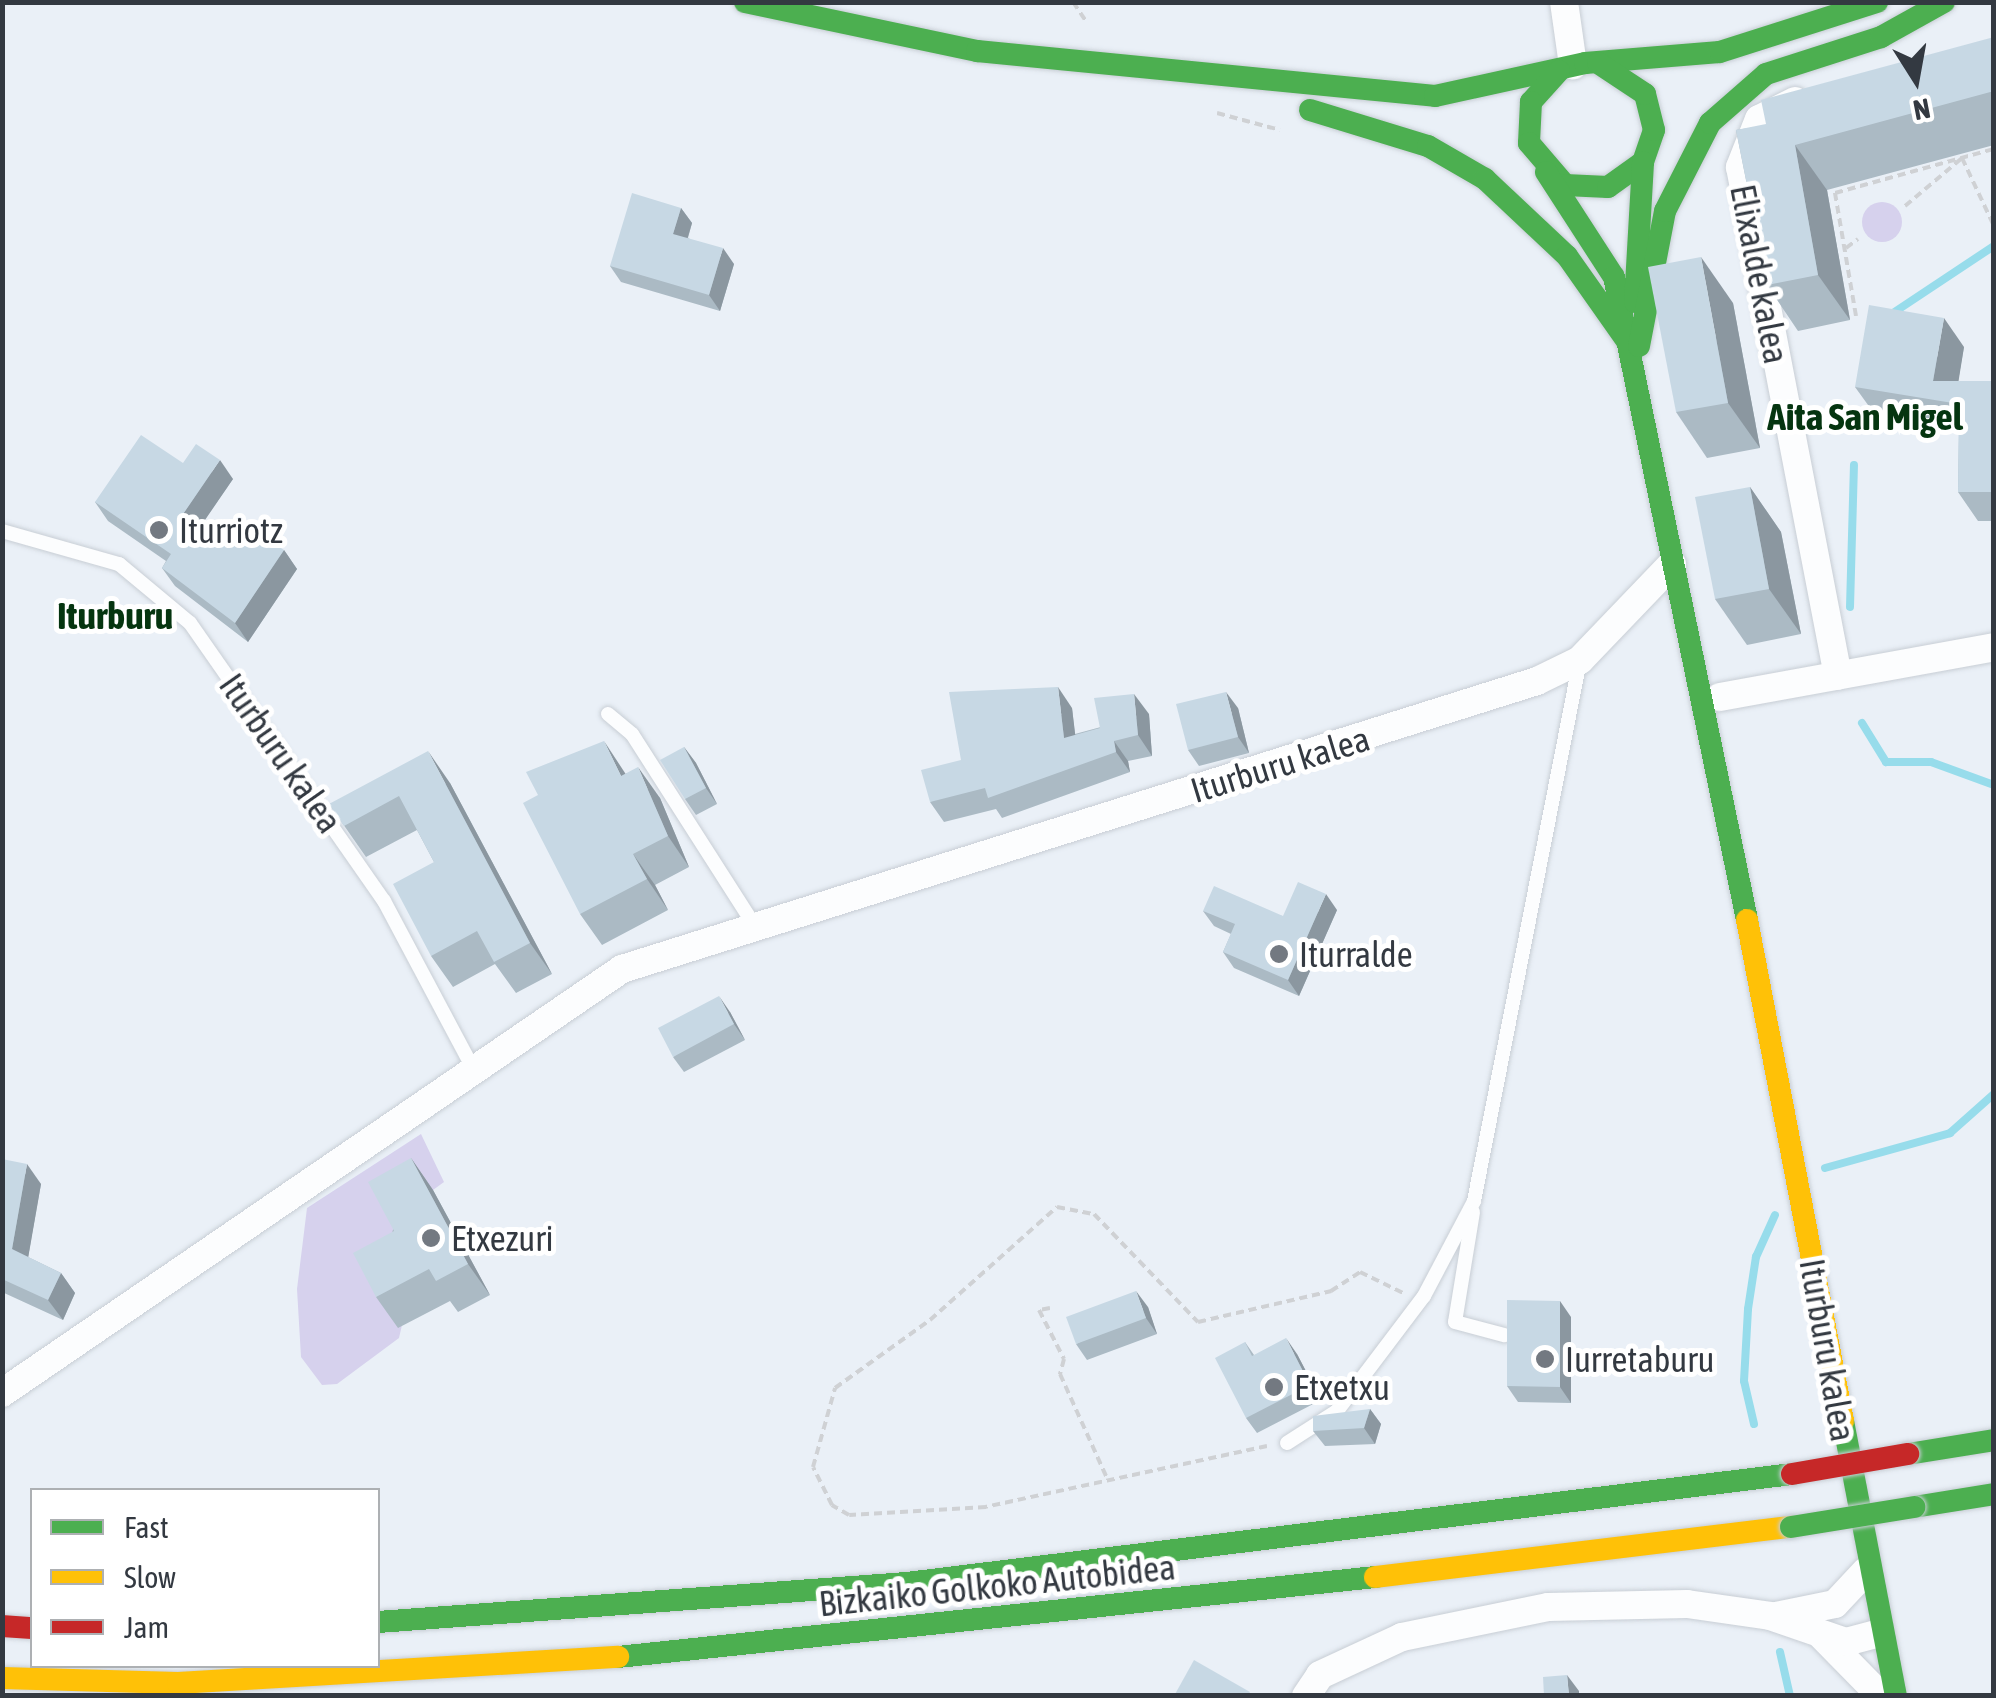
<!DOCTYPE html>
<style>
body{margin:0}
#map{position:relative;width:1996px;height:1698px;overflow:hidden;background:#eaf0f7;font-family:"Asap Condensed",sans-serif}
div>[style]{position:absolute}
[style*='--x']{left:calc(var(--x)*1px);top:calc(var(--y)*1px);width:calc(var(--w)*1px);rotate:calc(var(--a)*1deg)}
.green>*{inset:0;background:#d6d1ed}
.round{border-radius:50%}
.stream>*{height:8px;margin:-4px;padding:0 4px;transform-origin:4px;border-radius:4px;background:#97dceb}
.path>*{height:4px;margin-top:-2px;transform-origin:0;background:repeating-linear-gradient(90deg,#cfd1d4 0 8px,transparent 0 13px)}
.roads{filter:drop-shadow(0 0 2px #c8ced5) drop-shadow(0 0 2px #c8ced5)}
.lane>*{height:14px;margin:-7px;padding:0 7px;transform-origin:7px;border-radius:7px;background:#fcfdfe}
.street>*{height:28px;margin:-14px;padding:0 14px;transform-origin:14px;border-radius:14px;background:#fcfdfe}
.fast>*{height:22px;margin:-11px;padding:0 11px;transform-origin:11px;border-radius:11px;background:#4caf50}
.slow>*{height:22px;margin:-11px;padding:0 11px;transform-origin:11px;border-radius:11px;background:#ffc107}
.jam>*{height:22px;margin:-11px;padding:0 11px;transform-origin:11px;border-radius:11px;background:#c62828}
.bridges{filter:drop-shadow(0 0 2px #c8ced5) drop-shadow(0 0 2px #c8ced5)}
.fast-bridge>*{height:22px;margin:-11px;padding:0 11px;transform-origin:11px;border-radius:11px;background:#4caf50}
.jam-bridge>*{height:22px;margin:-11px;padding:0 11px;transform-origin:11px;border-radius:11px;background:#c62828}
.wall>*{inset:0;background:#abbac4}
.shaded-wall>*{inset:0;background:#8b97a0}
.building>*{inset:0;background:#c7d8e4}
.dots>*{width:28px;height:28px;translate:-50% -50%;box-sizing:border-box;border:5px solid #fff;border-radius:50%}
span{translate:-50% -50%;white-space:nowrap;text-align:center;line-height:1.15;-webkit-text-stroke:10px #fff;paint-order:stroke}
.street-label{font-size:35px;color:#333941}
.poi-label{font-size:35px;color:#333941}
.left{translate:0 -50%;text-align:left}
.neighbourhood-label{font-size:38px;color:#053510;font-weight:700}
.frame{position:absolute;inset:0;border:5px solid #333941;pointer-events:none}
.legend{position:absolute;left:30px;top:1488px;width:350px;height:180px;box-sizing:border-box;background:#fff;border:2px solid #adb0b3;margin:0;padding:12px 18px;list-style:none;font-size:30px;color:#333941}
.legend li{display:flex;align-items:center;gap:20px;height:50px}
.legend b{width:50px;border:2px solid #adb0b3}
.north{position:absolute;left:1866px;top:30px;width:100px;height:100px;-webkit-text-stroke:8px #fff;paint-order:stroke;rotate:169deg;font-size:28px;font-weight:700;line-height:40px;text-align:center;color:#333941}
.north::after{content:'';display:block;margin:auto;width:35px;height:45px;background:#333941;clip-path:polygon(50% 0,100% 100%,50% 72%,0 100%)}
</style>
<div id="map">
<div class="green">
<div class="round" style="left:1862px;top:202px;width:40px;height:40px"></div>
<div style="clip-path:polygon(421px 1134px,444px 1182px,433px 1190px,399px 1338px,337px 1384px,322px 1385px,301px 1357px,297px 1289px,307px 1208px)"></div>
</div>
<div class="stream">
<div style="--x:1890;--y:315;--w:125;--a:-33.6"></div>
<div style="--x:1850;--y:607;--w:142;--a:-88.4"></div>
<div style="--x:1862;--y:723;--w:46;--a:58.4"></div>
<div style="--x:1886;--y:762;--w:45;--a:0"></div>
<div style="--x:1931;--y:762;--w:67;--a:20.1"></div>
<div style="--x:1825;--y:1168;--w:130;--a:-15.6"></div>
<div style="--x:1950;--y:1133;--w:59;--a:-41.6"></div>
<div style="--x:1754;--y:1424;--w:44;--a:-103.1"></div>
<div style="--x:1744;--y:1381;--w:72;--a:-86.8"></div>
<div style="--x:1748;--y:1309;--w:53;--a:-81.3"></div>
<div style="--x:1756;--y:1257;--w:46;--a:-65.7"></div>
<div style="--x:1780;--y:1652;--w:45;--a:77.2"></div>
</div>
<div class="path">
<div style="--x:1073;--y:2;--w:25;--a:56"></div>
<div style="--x:1217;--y:113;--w:65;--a:15.1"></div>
<div style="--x:1905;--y:206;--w:75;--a:-40.1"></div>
<div style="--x:1962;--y:158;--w:75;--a:64.8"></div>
<div style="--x:1846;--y:248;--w:15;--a:-37"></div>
<div style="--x:1856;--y:316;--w:125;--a:-99.7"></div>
<div style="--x:1835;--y:193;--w:165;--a:-15.5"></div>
<div style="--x:1050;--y:1308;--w:11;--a:170"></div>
<div style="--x:1039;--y:1310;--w:55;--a:63"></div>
<div style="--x:1064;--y:1359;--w:16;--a:105"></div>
<div style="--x:1060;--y:1374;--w:112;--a:65.7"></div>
<div style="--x:1267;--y:1446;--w:288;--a:167.8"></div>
<div style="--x:986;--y:1507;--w:137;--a:176.7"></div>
<div style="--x:849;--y:1515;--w:20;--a:-150"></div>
<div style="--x:832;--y:1505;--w:42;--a:-116.6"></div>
<div style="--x:813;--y:1467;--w:82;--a:-74.4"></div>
<div style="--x:835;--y:1388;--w:117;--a:-35.6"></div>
<div style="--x:930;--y:1320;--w:170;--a:-41.7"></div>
<div style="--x:1057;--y:1207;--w:38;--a:11"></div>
<div style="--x:1094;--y:1214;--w:150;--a:46.1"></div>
<div style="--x:1198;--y:1322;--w:137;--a:-13.1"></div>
<div style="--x:1331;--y:1291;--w:35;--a:-33"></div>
<div style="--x:1360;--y:1272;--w:48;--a:26"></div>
</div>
<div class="roads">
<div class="lane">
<div style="--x:2;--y:531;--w:122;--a:15.8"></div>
<div style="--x:119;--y:564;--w:92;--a:39.7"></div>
<div style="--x:190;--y:623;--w:339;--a:55.1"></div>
<div style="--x:384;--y:901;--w:191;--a:62"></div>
<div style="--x:608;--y:714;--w:31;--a:40"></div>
<div style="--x:632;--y:734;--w:223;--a:57.4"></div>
<div style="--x:1473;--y:1212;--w:111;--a:99.3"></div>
<div style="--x:1455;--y:1322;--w:51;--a:14.9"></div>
<div style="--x:1287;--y:1443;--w:59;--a:-32.6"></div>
<div style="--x:1337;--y:1411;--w:144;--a:-52.9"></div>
<div style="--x:1424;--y:1296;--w:107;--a:-62.2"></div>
<div style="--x:1474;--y:1201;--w:551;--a:-78.91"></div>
</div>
<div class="street">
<div style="--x:1564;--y:2;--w:64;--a:81.9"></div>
<div style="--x:1795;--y:101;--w:40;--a:153.4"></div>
<div style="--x:1759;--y:119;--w:52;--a:111.6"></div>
<div style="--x:1740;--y:167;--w:518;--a:79.1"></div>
<div style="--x:1720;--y:697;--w:279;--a:-10.3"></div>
<div style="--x:2;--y:1393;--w:751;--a:-34.37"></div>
<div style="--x:622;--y:969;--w:959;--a:-17.47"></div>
<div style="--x:1537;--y:681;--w:48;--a:-26"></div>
<div style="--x:1580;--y:660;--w:133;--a:-46.2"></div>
<div style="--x:1776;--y:1616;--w:60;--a:-11.5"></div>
<div style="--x:1835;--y:1604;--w:45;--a:-46.8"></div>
<div style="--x:1823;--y:1637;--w:83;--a:45.5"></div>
<div style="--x:1306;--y:1696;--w:25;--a:-56"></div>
<div style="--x:1320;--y:1675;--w:90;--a:-24.9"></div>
<div style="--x:1402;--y:1637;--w:149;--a:-11.6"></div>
<div style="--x:1548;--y:1607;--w:139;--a:-1.2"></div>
<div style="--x:1687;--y:1604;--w:84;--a:8.2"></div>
<div style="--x:1770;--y:1616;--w:80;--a:18.9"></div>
<div style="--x:1846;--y:1642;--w:35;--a:-15"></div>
</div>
<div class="fast">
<div style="--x:745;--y:2;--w:237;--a:11.9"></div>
<div style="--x:977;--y:51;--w:460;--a:5.6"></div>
<div style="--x:1435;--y:96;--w:154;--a:-12.4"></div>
<div style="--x:1585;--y:63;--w:135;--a:-4.7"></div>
<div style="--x:1720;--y:52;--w:165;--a:-17.7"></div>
<div style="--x:1559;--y:71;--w:42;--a:132.1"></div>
<div style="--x:1531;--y:102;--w:41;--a:92.8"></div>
<div style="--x:1529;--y:143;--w:55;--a:49.4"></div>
<div style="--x:1565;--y:185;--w:43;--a:2.7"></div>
<div style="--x:1608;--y:187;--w:43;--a:-35.5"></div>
<div style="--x:1643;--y:162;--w:34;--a:-71"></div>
<div style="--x:1654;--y:130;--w:37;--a:-104"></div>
<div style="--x:1645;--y:94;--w:56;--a:-146.6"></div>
<div style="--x:1310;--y:110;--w:123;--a:17"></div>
<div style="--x:1428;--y:146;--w:66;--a:30.1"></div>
<div style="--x:1485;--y:179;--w:112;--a:43.2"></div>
<div style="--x:1567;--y:256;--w:113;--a:54.8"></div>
<div style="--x:1546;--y:172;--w:125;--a:57.1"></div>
<div style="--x:1614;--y:277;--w:657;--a:78.31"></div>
<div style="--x:1635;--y:302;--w:140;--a:-86.7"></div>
<div style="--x:1639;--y:346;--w:137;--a:-79.1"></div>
<div style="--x:1665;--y:211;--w:99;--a:-62.9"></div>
<div style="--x:1710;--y:123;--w:74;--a:-41.2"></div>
<div style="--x:1766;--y:74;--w:121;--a:-17.8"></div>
<div style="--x:1881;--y:37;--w:72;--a:-29.1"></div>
<div style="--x:1843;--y:1421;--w:280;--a:79.1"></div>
<div style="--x:1908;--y:1454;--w:87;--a:-9.2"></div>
<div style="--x:1914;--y:1507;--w:81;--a:-9.2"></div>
<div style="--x:378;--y:1622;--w:530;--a:-4.22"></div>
<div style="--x:907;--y:1583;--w:892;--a:-7.02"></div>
<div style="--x:618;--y:1657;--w:761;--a:-6.03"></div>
</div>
<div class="slow">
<div style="--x:1747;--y:920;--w:510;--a:79.15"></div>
<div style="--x:1375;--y:1577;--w:419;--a:-6.9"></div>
<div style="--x:2;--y:1678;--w:176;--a:1.6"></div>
<div style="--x:178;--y:1683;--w:441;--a:-3.4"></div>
</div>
<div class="jam">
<div style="--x:2;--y:1626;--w:30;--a:4"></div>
</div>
</div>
<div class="bridges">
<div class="fast-bridge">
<div style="--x:1791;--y:1527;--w:125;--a:-9.2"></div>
</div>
<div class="jam-bridge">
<div style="--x:1792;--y:1474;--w:118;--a:-9.8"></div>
</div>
</div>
<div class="wall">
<div style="clip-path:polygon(1994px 91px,1994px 145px,1827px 190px,1850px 320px,1798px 331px,1767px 285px,1736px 130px)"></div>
<div style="clip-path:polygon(681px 208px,692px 223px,688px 238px,734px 264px,720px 311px,621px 282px,610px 266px)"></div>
<div style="clip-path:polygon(1733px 303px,1760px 448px,1707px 458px,1676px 412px)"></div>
<div style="clip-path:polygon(1964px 347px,1958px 381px,1994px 381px,1994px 521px,1978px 521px,1958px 492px,1959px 430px,1876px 416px,1855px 387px)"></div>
<div style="clip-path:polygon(183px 463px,233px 479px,196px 532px,219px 548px,284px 550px,297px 569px,248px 642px,175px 586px,162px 568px,166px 561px,108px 521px,95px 502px)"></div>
<div style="clip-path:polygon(1750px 487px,1781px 532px,1801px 634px,1747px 645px,1715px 599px)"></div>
<div style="clip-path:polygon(1072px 708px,1075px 734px,1149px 714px,1152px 756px,1128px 761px,1130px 772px,1002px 818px,996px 809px,944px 822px,930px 802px)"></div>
<div style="clip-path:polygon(1238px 708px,1249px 753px,1199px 766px,1188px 750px)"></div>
<div style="clip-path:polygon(684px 747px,696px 763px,717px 804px,696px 815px,685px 799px)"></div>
<div style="clip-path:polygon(626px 773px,660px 798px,689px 867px,655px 885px,668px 910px,602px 945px,580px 914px)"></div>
<div style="clip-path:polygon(450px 783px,552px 974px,516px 993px,495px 964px,453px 987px,431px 956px,434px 862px,417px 830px,366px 857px,329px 804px)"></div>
<div style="clip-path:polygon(1337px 910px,1299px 996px,1234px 968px,1223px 952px,1231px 934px,1214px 926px,1203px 911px,1283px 916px)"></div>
<div style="clip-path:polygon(730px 1012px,745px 1040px,684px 1072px,673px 1057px)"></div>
<div style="clip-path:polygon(411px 1158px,433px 1190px,490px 1295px,458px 1312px,450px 1301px,398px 1328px,376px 1297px)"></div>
<div style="clip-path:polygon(2px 1159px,41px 1184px,28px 1257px,61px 1273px,75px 1293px,63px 1320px,2px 1292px)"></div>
<div style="clip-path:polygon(1148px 1307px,1157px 1334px,1087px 1360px,1076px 1344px)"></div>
<div style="clip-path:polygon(1571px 1317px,1571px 1403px,1518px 1402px,1507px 1386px)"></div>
<div style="clip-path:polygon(1245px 1342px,1254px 1355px,1297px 1354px,1321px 1400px,1257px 1433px,1246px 1418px)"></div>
<div style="clip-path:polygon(1370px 1409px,1381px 1424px,1375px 1444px,1325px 1446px,1313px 1431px)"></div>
</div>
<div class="shaded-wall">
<div style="clip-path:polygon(1795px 145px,1827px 190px,1850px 320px,1818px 275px)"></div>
<div style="clip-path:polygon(681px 208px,692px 223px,684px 250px,673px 234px)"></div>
<div style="clip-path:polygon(723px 248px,734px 264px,720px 311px,709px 295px)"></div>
<div style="clip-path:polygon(1701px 257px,1733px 303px,1760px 448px,1728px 403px)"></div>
<div style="clip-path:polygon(1944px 318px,1964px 347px,1955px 403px,1933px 381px)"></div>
<div style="clip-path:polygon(220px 460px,233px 479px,192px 539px,179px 520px)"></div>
<div style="clip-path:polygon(1750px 487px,1781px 532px,1801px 634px,1769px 589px)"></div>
<div style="clip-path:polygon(284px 550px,297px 569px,248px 642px,235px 623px)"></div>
<div style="clip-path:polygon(1058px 687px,1072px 708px,1078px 758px,1064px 738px)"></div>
<div style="clip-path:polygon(1226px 692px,1238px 708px,1249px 753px,1238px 737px)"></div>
<div style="clip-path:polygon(1134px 694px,1149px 714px,1152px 756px,1138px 735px)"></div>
<div style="clip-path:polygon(604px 741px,625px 773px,643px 807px,621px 776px)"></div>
<div style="clip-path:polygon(1114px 741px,1128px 761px,1130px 772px,1116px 752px)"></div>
<div style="clip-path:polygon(684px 747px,696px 763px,717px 804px,706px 788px)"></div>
<div style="clip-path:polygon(428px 751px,450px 783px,552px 974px,530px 943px)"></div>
<div style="clip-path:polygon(638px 767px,660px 798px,689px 867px,668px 836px)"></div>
<div style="clip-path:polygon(633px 854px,655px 885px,668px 910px,647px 879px)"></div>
<div style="clip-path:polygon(1326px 894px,1337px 910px,1299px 996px,1288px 980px)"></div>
<div style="clip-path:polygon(719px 996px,730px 1012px,745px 1040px,734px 1024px)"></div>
<div style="clip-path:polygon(411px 1158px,433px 1190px,490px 1295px,468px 1264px)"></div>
<div style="clip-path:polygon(27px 1164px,41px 1184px,26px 1270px,12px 1249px)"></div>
<div style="clip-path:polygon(61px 1273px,75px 1293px,63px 1320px,48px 1300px)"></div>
<div style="clip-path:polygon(1136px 1291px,1148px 1307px,1157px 1334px,1146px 1318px)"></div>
<div style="clip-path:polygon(1560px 1301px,1571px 1317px,1571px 1403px,1560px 1387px)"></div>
<div style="clip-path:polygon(1286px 1338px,1297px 1354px,1321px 1400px,1310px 1385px)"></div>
<div style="clip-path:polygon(1370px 1409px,1381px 1424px,1375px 1444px,1364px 1428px)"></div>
<div style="clip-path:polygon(1567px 1675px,1579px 1691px,1579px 1696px,1569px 1696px)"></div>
</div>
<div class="building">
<div style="clip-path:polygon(1994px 37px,1994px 91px,1795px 145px,1818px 275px,1767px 285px,1736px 130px,1766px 124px,1761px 100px)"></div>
<div style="clip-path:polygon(632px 193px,681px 208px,673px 234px,723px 248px,709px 295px,610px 266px)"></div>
<div style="clip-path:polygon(1701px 257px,1728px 403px,1676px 412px,1648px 267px)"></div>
<div style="clip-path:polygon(1869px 305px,1944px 318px,1933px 381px,1994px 381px,1994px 492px,1958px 492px,1959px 404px,1855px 387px)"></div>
<div style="clip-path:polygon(141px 435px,183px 463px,196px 444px,220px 460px,179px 520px,219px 548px,238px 520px,284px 550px,235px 623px,162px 568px,171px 554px,95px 502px)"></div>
<div style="clip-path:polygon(1750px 487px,1769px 589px,1715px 599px,1695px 497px)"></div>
<div style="clip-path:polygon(1058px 687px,1064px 738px,1100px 728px,1094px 698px,1134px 694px,1138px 735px,1114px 741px,1116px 752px,988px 798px,985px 788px,930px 802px,921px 770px,961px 760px,949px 692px)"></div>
<div style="clip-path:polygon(1226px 692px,1238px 737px,1188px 750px,1176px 704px)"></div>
<div style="clip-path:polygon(604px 741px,621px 776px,638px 767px,668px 836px,633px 854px,647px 879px,580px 914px,523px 803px,538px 795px,526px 772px)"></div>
<div style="clip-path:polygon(684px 747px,706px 788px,685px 799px,660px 760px)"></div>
<div style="clip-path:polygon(428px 751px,530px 943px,494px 962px,477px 931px,431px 956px,393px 884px,434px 862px,399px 796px,344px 826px,329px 804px)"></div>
<div style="clip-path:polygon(1298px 882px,1326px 894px,1288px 980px,1223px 952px,1235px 924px,1203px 911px,1214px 886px,1283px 916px)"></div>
<div style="clip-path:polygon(719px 996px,734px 1024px,673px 1057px,658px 1028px)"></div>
<div style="clip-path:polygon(411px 1158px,468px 1264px,436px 1281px,429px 1269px,376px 1297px,353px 1253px,394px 1231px,368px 1182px)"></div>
<div style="clip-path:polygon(2px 1159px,27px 1164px,12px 1249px,61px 1273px,48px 1300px,2px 1279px)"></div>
<div style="clip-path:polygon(1136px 1291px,1146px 1318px,1076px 1344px,1066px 1317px)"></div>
<div style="clip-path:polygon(1507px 1300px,1560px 1301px,1560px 1387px,1507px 1386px)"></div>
<div style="clip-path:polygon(1286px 1338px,1310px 1385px,1246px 1418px,1215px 1358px,1245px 1342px,1252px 1356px)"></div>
<div style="clip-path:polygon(1370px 1409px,1364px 1428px,1313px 1431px,1313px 1416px)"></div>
<div style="clip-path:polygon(1194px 1660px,1250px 1692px,1248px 1696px,1174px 1696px)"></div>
<div style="clip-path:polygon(1567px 1675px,1569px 1696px,1544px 1696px,1543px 1677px)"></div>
</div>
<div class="dots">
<div style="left:159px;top:530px;background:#737981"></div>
<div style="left:1279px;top:954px;background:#737981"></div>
<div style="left:431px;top:1238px;background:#737981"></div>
<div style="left:1545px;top:1359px;background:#737981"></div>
<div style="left:1274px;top:1387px;background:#737981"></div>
</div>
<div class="street-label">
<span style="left:1760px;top:274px;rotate:79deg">Elixalde kalea</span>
<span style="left:281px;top:753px;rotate:55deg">Iturburu kalea</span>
<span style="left:1280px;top:764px;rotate:-17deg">Iturburu kalea</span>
<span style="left:1828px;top:1350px;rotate:80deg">Iturburu kalea</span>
<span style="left:997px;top:1585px;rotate:-6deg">Bizkaiko Golkoko Autobidea</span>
</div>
<div class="poi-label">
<span class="left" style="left:179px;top:530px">Iturriotz</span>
<span class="left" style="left:1299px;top:954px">Iturralde</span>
<span class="left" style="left:451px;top:1238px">Etxezuri</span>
<span class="left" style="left:1565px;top:1359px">Iurretaburu</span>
<span class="left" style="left:1294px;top:1387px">Etxetxu</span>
</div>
<div class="neighbourhood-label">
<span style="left:1865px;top:417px">Aita San Migel</span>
<span style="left:115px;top:616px">Iturburu</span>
</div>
<div class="frame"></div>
<ul class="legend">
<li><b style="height:12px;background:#4caf50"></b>Fast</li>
<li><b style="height:12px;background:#ffc107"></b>Slow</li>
<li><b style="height:12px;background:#c62828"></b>Jam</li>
</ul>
<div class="north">N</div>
</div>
